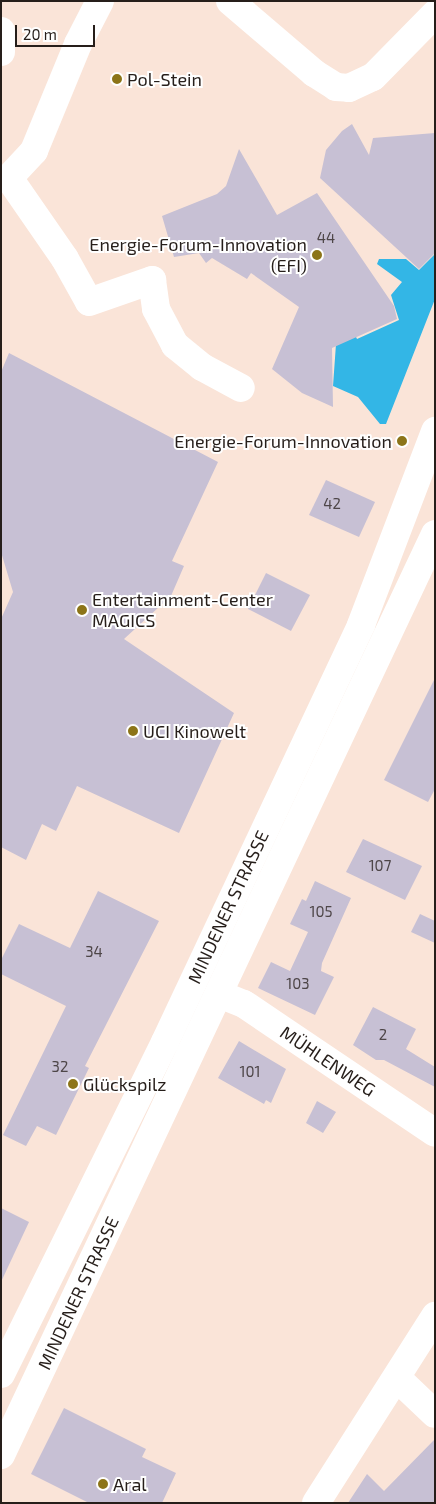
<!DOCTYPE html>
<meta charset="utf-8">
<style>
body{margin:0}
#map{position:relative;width:436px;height:1504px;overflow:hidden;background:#fae4d8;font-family:"Exo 2",sans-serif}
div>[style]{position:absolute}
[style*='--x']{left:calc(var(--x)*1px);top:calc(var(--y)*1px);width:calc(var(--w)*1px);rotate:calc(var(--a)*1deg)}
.water>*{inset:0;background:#33b6e6}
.building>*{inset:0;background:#c7c0d4}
.minor>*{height:28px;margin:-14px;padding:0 14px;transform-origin:14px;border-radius:14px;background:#fff}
.dots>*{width:14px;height:14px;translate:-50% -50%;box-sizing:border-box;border:2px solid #fff;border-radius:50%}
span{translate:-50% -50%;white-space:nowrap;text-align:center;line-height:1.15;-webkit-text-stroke:4px #fff;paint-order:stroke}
.number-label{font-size:15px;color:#4e4648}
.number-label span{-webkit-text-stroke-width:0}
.poi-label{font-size:18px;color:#261e1a}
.left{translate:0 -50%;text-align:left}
.right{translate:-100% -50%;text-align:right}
.street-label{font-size:18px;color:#261e1a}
.frame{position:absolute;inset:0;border:2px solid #261e1a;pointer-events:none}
.scale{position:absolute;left:15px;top:25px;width:80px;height:22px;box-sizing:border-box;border:2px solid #261e1a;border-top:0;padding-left:6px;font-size:15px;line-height:18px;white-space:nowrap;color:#261e1a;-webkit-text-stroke:4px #fff;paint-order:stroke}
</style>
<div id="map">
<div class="water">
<div style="clip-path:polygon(435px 254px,435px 299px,386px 424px,380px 424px,358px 397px,333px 386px,339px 302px,357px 339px,399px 320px,391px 295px,402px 282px,377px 264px,379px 259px,406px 259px,419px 270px)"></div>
</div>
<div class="building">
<div style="clip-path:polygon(352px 124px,369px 155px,373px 138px,435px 133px,435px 253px,419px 269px,320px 178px,326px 150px,342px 131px)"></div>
<div style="clip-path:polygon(239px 149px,277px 215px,317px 193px,394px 306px,397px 319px,332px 348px,333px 407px,302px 393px,272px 369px,299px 307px,251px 273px,247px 279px,212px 258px,206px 263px,199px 253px,174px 257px,162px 216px,217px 194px,226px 186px)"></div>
<div style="clip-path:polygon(9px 353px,218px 462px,172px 561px,184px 566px,171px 596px,124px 639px,234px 713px,179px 833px,77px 786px,56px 831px,42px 824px,26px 860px,1px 847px,1px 619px,13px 592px,1px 552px,1px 372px)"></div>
<div style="clip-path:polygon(326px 480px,375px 502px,359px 537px,309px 515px)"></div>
<div style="clip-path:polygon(266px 573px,310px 595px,291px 631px,248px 609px)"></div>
<div style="clip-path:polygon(435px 678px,435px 789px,428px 802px,384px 780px)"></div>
<div style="clip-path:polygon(363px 839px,422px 866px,405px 900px,346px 872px)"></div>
<div style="clip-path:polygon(315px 881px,351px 898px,322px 963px,321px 971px,334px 977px,315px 1015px,258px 988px,271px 962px,290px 971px,308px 932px,290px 924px,302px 899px,306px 901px)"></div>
<div style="clip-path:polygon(98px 891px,159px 921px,85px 1066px,89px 1068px,56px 1135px,37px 1126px,26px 1146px,3px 1135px,66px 1006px,1px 974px,1px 960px,19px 924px,70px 948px)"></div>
<div style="clip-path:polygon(420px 914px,435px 921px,435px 943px,411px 932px)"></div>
<div style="clip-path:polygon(373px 1007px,416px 1029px,406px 1049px,435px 1067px,435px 1087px,384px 1060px,376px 1060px,353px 1045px)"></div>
<div style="clip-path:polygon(239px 1041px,286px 1069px,271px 1103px,266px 1100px,264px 1104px,218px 1078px)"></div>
<div style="clip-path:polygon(317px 1101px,336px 1112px,323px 1133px,306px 1123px)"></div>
<div style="clip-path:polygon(1px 1208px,29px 1222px,1px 1282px)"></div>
<div style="clip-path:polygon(64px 1408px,146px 1449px,142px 1457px,176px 1473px,162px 1503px,89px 1503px,31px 1474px)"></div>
<div style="clip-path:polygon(435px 1439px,435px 1503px,348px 1503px,367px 1474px,384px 1491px)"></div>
</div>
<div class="minor">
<div style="--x:100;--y:1;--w:48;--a:117.1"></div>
<div style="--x:78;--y:44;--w:116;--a:112.4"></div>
<div style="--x:34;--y:151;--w:37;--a:133"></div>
<div style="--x:9;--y:178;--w:98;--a:55.3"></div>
<div style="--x:65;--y:259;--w:49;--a:60.8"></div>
<div style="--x:89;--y:302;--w:67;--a:-19.2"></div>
<div style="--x:152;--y:280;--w:29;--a:82"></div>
<div style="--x:156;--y:309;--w:41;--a:62.2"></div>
<div style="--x:175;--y:345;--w:35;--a:39"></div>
<div style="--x:202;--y:367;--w:44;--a:28.3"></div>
<div style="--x:230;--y:1;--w:111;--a:40.6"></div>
<div style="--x:314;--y:73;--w:26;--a:32"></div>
<div style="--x:336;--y:87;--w:13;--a:4"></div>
<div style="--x:349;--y:88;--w:26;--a:-25"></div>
<div style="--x:373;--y:77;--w:88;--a:-45.5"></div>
<div style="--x:1;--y:31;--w:21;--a:90"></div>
<div style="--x:219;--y:994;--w:27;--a:22"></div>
<div style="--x:244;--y:1004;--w:230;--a:34"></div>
<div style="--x:1;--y:1374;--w:370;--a:-63.7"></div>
<div style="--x:165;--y:1042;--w:461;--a:-64.8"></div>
<div style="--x:361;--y:625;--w:208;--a:-69.1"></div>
<div style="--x:397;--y:1378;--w:52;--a:43.5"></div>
<div style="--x:1;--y:1455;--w:1018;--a:-64.77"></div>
<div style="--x:316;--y:1503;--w:222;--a:-57.5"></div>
</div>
<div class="dots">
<div style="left:117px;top:79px;background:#8c7418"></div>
<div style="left:317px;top:255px;background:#8c7418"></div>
<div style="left:402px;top:441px;background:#8c7418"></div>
<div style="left:82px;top:610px;background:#8c7418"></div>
<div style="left:133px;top:731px;background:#8c7418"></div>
<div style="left:73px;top:1084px;background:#8c7418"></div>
<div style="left:103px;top:1484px;background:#8c7418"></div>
</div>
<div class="number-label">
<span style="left:326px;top:238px">44</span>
<span style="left:332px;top:504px">42</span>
<span style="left:380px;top:866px">107</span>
<span style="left:321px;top:912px">105</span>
<span style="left:94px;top:952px">34</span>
<span style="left:298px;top:984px">103</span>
<span style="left:383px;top:1035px">2</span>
<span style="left:60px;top:1067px">32</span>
<span style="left:250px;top:1072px">101</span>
</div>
<div class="poi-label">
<span class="left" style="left:127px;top:79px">Pol-Stein</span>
<span class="right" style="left:307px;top:255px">Energie-Forum-Innovation<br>(EFI)</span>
<span class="right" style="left:392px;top:441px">Energie-Forum-Innovation</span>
<span class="left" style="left:92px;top:610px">Entertainment-Center<br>MAGICS</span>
<span class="left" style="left:143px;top:731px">UCI Kinowelt</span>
<span class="left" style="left:83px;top:1084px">Glückspilz</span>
<span class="left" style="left:113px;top:1484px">Aral</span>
</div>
<div class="street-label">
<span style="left:228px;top:907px;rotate:-65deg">MINDENER STRASSE</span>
<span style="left:328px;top:1061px;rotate:34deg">MÜHLENWEG</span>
<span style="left:78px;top:1293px;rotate:-65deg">MINDENER STRASSE</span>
</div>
<div class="frame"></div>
<div class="scale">20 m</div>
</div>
